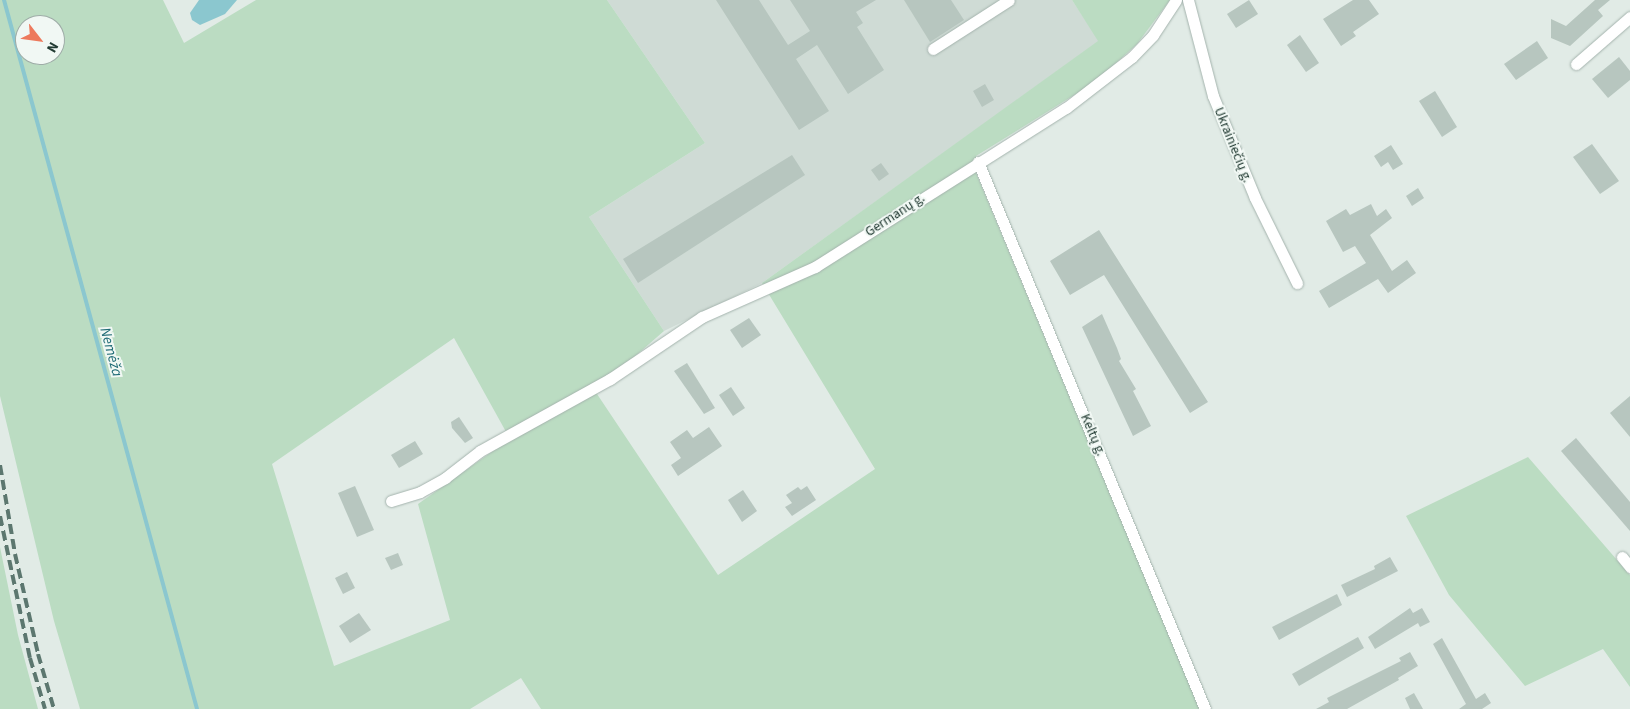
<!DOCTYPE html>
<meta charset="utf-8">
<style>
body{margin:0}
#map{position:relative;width:1630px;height:709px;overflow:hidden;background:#e1ebe6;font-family:"Source Sans 3",sans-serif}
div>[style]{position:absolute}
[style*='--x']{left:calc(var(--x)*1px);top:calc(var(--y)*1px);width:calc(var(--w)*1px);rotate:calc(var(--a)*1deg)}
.built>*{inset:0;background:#cfdbd5}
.green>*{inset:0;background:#bbdcc2}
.water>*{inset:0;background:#8bc7cf}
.stream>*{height:4px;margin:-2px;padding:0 2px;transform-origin:2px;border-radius:2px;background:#8bc7cf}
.building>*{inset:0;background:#b7c6bf}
.roads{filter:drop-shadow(0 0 1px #a4b3ad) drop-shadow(0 0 1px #a4b3ad)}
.street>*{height:11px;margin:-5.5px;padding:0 5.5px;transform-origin:5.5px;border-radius:5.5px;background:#fff}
.rail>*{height:4px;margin-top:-2px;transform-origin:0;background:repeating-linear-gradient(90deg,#5c776f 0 10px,transparent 0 15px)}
span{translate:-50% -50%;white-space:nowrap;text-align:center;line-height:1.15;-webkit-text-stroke:4px #f1f8f4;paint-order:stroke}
.street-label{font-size:14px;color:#223b33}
.water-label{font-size:15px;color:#1e6a75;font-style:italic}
.north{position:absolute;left:15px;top:15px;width:50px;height:50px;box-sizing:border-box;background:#f1f8f4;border:1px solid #9eaca7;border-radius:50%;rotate:120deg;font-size:14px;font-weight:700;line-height:20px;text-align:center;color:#223b33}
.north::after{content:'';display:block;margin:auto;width:18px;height:22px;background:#ed7a5d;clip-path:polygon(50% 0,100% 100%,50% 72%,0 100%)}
</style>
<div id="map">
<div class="built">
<div style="clip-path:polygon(607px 0,1072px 0,1099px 41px,762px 283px,664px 331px,589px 217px,705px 143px)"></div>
</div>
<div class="green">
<div style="clip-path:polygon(evenodd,0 0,163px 0,184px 43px,256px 0,607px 0,705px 143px,589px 217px,664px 331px,595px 391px,718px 575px,875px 469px,762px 283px,1098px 41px,1072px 0,1170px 0,1137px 44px,1095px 82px,976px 156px,976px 173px,1200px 709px,541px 709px,521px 678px,470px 709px,80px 709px,54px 621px,0 396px,0 0,25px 25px,55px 25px,55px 55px,25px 55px,25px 25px,0 0,454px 338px,510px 439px,418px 504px,450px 620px,334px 666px,272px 464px,454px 338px)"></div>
<div style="clip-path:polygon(1528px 457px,1630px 575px,1630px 687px,1603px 649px,1525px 686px,1449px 595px,1406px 516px)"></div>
<div style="clip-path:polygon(0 547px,18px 635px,38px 709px,0 709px)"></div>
</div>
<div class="water">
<div style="clip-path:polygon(199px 0,237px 0,225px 14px,200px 25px,192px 20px,190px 13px)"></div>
</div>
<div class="stream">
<div style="--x:4;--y:0;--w:735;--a:74.77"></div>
</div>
<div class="building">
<div style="clip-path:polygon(716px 0,759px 0,788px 45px,810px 31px,790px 0,876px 0,856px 12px,863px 23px,857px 27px,884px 70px,848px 94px,817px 45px,796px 59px,829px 111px,799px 130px)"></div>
<div style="clip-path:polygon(904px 0,951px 0,964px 20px,930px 42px)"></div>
<div style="clip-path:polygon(1249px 0,1258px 14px,1236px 28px,1227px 14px)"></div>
<div style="clip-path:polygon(1353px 0,1369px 0,1379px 14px,1353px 32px,1356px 36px,1341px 46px,1323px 19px)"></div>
<div style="clip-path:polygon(1595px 0,1610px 0,1598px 10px,1603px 16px,1570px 46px,1551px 38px,1551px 19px,1566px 26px)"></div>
<div style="clip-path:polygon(1300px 35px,1319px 63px,1306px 72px,1287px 45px)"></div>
<div style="clip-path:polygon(1537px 41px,1548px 58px,1516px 80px,1504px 64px)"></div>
<div style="clip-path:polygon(1619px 57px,1630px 71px,1630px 80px,1608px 98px,1592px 79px)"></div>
<div style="clip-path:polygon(985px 84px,994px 100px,982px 107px,973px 91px)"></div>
<div style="clip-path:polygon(1435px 91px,1457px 127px,1442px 137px,1419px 101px)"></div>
<div style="clip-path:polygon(1592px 144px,1619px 181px,1600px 194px,1573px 157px)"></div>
<div style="clip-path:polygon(1391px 145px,1403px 164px,1393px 170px,1388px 162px,1381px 167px,1374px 156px)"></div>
<div style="clip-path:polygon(792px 155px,805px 175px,638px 283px,623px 259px)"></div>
<div style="clip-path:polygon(881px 163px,889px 174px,879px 181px,871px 170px)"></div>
<div style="clip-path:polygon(1418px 188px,1424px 198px,1412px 206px,1406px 196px)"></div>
<div style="clip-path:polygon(1371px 204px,1377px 216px,1386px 209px,1392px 218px,1370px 235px,1392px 271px,1407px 260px,1416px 273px,1388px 293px,1378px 279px,1329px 308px,1319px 291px,1366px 263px,1355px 246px,1343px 252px,1326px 221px,1346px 209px,1350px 215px)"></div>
<div style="clip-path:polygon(1099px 230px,1208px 402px,1190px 413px,1104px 275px,1070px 295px,1050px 261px)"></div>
<div style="clip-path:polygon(1102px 314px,1117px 348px,1121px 359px,1119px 361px,1136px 389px,1133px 391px,1151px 426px,1133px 436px,1082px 327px)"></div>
<div style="clip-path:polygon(749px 318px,761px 335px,742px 348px,730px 330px)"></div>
<div style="clip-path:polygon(687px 363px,715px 408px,704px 414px,674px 371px)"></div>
<div style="clip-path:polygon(731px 387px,745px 408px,733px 416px,719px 395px)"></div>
<div style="clip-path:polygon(1630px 396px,1630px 437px,1610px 413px)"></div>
<div style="clip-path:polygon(459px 417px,473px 438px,465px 443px,452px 428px,451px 422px)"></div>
<div style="clip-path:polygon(709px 427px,722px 446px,678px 476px,671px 465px,681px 458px,670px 442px,687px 430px,693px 438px)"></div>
<div style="clip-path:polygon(1576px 438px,1630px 502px,1630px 531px,1561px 451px)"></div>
<div style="clip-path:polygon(415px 441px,423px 454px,399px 468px,391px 455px)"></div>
<div style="clip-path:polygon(355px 486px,374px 530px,357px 537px,338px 493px)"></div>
<div style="clip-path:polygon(807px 486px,816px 500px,792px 516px,785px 507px,792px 503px,786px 495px,798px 487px,801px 490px)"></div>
<div style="clip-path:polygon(743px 490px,757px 511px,742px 522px,728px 500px)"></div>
<div style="clip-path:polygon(398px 553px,403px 565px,391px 570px,385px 558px)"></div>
<div style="clip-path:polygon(1390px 557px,1398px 571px,1347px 597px,1341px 585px,1375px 569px,1374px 566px)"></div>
<div style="clip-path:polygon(347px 572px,355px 588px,343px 594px,335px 578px)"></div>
<div style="clip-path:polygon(1337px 594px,1342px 605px,1279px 640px,1272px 627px)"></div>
<div style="clip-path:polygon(1410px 608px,1413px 613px,1422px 608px,1430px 622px,1420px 627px,1418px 623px,1375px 649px,1368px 637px)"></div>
<div style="clip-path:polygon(359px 613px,371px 630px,350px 643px,339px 626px)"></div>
<div style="clip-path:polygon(1358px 637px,1364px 648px,1299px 686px,1292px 674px)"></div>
<div style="clip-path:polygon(1442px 638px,1476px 699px,1485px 693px,1491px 703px,1482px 709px,1459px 709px,1466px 704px,1433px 644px)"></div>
<div style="clip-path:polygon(1410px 652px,1418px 666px,1398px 678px,1399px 680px,1347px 709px,1316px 709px,1329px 702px,1327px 698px,1401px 661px,1399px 658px)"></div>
<div style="clip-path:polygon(1414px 693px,1423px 709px,1410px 709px,1405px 698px)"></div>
</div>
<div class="roads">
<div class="street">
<div style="--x:1188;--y:0;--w:99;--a:75.4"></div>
<div style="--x:1213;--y:96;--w:110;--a:67.6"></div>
<div style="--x:1255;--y:198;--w:95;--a:63.7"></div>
<div style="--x:933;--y:49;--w:90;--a:-32.8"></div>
<div style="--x:1576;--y:64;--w:72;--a:-41"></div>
<div style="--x:978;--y:162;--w:592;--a:67.46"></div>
<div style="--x:391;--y:501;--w:30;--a:-17"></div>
<div style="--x:420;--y:492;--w:29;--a:-29"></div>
<div style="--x:445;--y:478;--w:44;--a:-37.6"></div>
<div style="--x:480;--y:451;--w:149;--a:-29"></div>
<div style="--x:610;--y:379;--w:111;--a:-34"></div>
<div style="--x:702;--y:317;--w:124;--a:-23.9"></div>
<div style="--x:815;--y:267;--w:297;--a:-32.4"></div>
<div style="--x:1066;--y:108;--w:83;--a:-37.7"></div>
<div style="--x:1132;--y:57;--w:30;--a:-46"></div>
<div style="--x:1153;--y:35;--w:42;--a:-56.7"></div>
<div style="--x:1622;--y:557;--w:13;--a:51"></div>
</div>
</div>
<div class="rail">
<div style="--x:0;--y:465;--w:90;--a:80.4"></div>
<div style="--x:15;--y:554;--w:103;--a:77"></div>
<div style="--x:38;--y:654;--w:57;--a:73.8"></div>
<div style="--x:0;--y:516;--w:145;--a:78.1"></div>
<div style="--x:30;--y:658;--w:53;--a:73.6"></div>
</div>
<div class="street-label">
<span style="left:1233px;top:145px;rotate:68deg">Ukrainiečių g.</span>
<span style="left:895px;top:215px;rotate:-33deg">Germanų g.</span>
<span style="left:1093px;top:435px;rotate:67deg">Keltų g.</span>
</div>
<div class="water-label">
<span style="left:111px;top:352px;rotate:75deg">Nemėža</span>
</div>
<div class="north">N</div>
</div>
